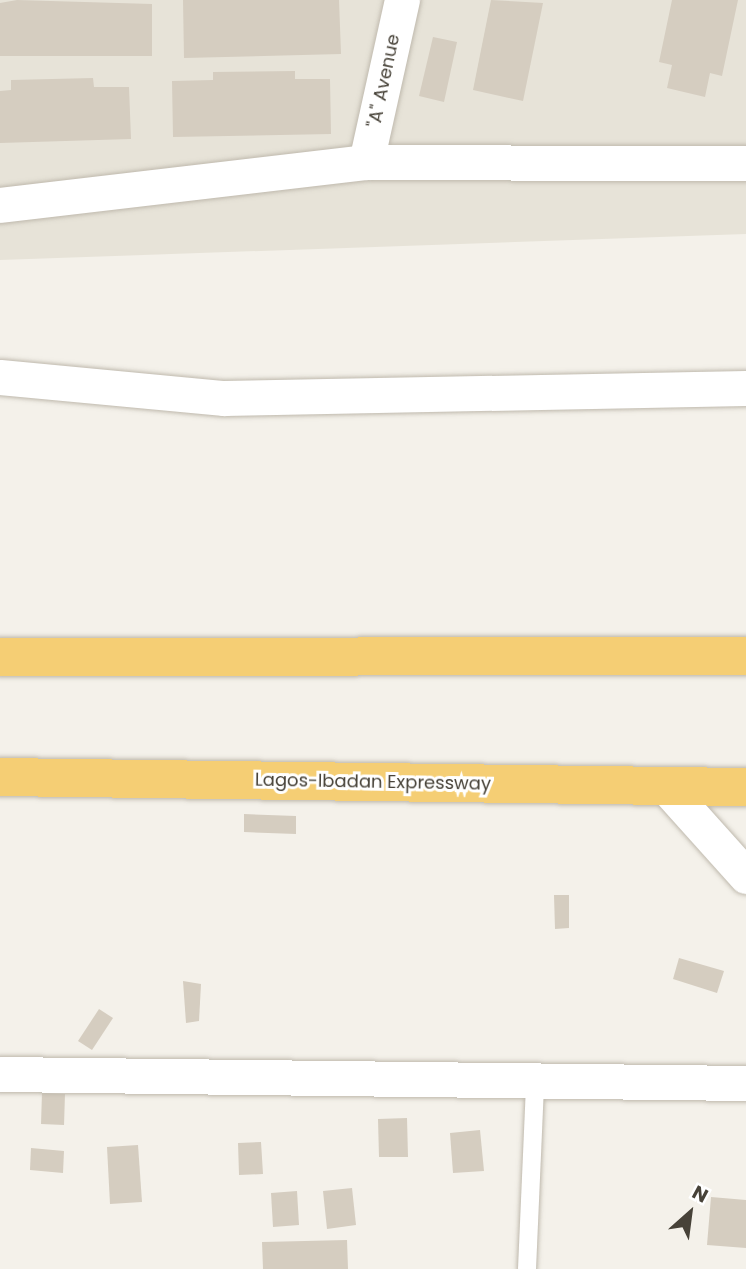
<!DOCTYPE html>
<style>
body{margin:0}
#map{position:relative;width:746px;height:1269px;overflow:hidden;background:#f4f1ea;font-family:Poppins,sans-serif}
div>[style]{position:absolute}
[style*='--x']{left:calc(var(--x)*1px);top:calc(var(--y)*1px);width:calc(var(--w)*1px);rotate:calc(var(--a)*1deg)}
.residential>*{inset:0;background:#e7e3d8}
.building>*{inset:0;background:#d5cdc0}
.roads{filter:drop-shadow(0 0 2px #bfb9ad) drop-shadow(0 0 2px #bfb9ad)}
.service>*{height:18px;margin:-9px;padding:0 9px;transform-origin:9px;border-radius:9px;background:#fff}
.minor>*{height:35px;margin:-17.5px;padding:0 17.5px;transform-origin:17.5px;border-radius:17.5px;background:#fff}
.motorway>*{height:38px;margin:-19px;padding:0 19px;transform-origin:19px;border-radius:19px;background:#f5ce74}
span{translate:-50% -50%;white-space:nowrap;text-align:center;line-height:1.15;-webkit-text-stroke:6px #fff;paint-order:stroke}
.street-label{font-size:18px;color:#474238}
.north{position:absolute;left:655px;top:1178px;width:70px;height:70px;-webkit-text-stroke:5px #fff;paint-order:stroke;rotate:28deg;font-size:19px;font-weight:700;line-height:28px;text-align:center;color:#474238}
.north::after{content:'';display:block;margin:auto;width:24px;height:32px;background:#474238;clip-path:polygon(50% 0,100% 100%,50% 72%,0 100%)}
</style>
<div id="map">
<div class="residential">
<div style="clip-path:polygon(0 0,746px 0,746px 234px,0 260px)"></div>
</div>
<div class="building">
<div style="clip-path:polygon(17px 0,152px 4px,152px 56px,0 56px,0 3px)"></div>
<div style="clip-path:polygon(183px 0,339px 0,341px 54px,184px 58px)"></div>
<div style="clip-path:polygon(491px 0,543px 3px,523px 101px,473px 90px)"></div>
<div style="clip-path:polygon(672px 0,738px 0,722px 76px,710px 73px,705px 97px,667px 88px,672px 65px,659px 62px)"></div>
<div style="clip-path:polygon(433px 37px,457px 42px,444px 102px,419px 96px)"></div>
<div style="clip-path:polygon(295px 71px,295px 79px,330px 79px,331px 134px,173px 137px,172px 81px,213px 80px,213px 72px)"></div>
<div style="clip-path:polygon(93px 78px,94px 87px,129px 87px,131px 139px,0 143px,0 91px,11px 90px,11px 80px)"></div>
<div style="clip-path:polygon(244px 814px,296px 816px,296px 834px,244px 832px)"></div>
<div style="clip-path:polygon(554px 895px,569px 895px,569px 928px,555px 929px)"></div>
<div style="clip-path:polygon(679px 958px,724px 971px,717px 993px,673px 979px)"></div>
<div style="clip-path:polygon(183px 981px,201px 984px,199px 1021px,186px 1023px)"></div>
<div style="clip-path:polygon(99px 1009px,113px 1018px,92px 1050px,78px 1041px)"></div>
<div style="clip-path:polygon(42px 1093px,65px 1094px,64px 1125px,41px 1124px)"></div>
<div style="clip-path:polygon(407px 1118px,408px 1157px,379px 1157px,378px 1119px)"></div>
<div style="clip-path:polygon(480px 1130px,484px 1171px,453px 1173px,450px 1133px)"></div>
<div style="clip-path:polygon(261px 1142px,263px 1174px,239px 1175px,238px 1143px)"></div>
<div style="clip-path:polygon(138px 1145px,142px 1202px,110px 1204px,107px 1147px)"></div>
<div style="clip-path:polygon(31px 1148px,64px 1151px,63px 1173px,30px 1170px)"></div>
<div style="clip-path:polygon(352px 1188px,356px 1225px,327px 1229px,323px 1191px)"></div>
<div style="clip-path:polygon(297px 1191px,299px 1225px,273px 1227px,271px 1193px)"></div>
<div style="clip-path:polygon(711px 1197px,746px 1200px,746px 1248px,707px 1245px)"></div>
<div style="clip-path:polygon(347px 1240px,348px 1269px,263px 1269px,262px 1242px)"></div>
</div>
<div class="roads">
<div class="service">
<div style="--x:527;--y:1269;--w:185;--a:-87.5"></div>
</div>
<div class="minor">
<div style="--x:366;--y:162;--w:166;--a:-77.5"></div>
<div style="--x:0;--y:205;--w:369;--a:-6.7"></div>
<div style="--x:366;--y:162;--w:380;--a:0.2"></div>
<div style="--x:0;--y:377;--w:225;--a:5.4"></div>
<div style="--x:224;--y:398;--w:522;--a:-1.1"></div>
<div style="--x:668;--y:789;--w:117;--a:48.1"></div>
<div style="--x:0;--y:1074;--w:746;--a:0.69"></div>
</div>
<div class="motorway">
<div style="--x:0;--y:657;--w:746;--a:-0.08"></div>
<div style="--x:0;--y:777;--w:746;--a:0.77"></div>
</div>
</div>
<div class="street-label">
<span style="left:384px;top:81px;rotate:-78deg">"A" Avenue</span>
<span style="left:373px;top:782px;rotate:1deg">Lagos-Ibadan Expressway</span>
</div>
<div class="north">N</div>
</div>
